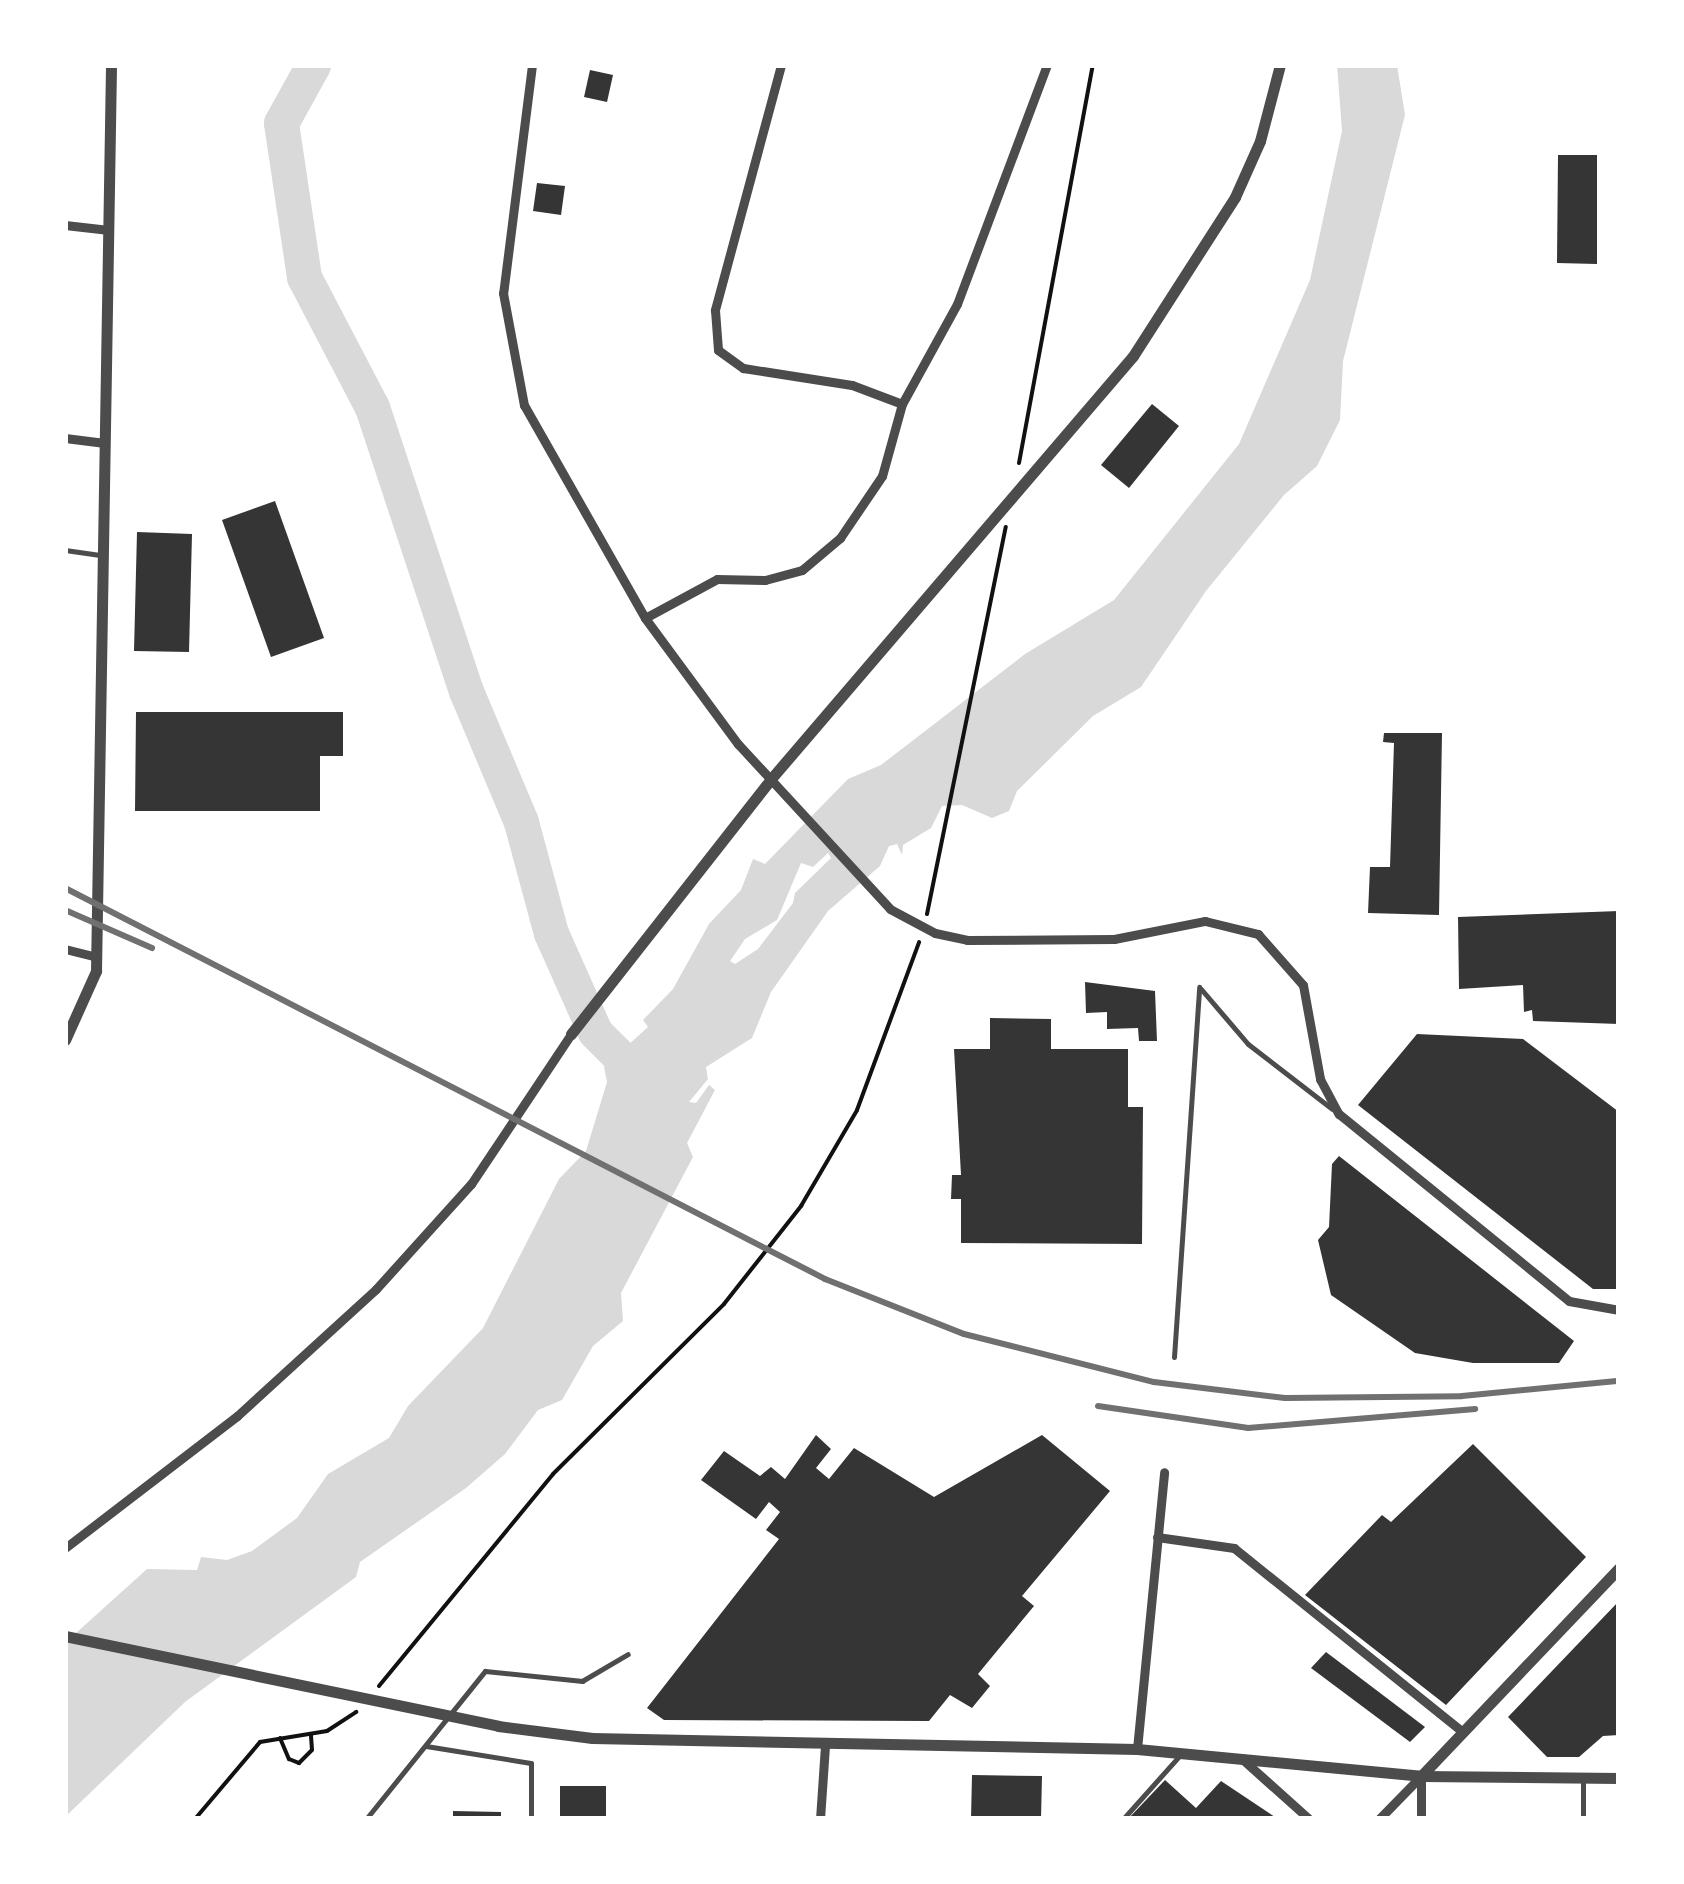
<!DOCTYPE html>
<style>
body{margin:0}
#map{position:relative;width:1684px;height:1884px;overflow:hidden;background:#fff;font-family:Barlow,sans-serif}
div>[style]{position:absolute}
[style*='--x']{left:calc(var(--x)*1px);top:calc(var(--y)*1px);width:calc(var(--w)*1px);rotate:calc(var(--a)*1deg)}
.water>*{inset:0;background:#d9d9d9}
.river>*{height:35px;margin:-17.5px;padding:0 17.5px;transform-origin:17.5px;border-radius:17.5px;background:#d9d9d9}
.building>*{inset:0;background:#353535}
.path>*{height:4px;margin:-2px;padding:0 2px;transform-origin:2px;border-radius:2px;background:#111}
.service>*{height:5px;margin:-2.5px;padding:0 2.5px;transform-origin:2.5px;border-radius:2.5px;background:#4c4c4c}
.minor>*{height:9px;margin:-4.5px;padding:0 4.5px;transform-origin:4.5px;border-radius:4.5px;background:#4c4c4c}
.tertiary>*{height:11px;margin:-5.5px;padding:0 5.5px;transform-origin:5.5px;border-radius:5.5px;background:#4c4c4c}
.rail>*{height:6px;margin:-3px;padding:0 3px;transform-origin:3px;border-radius:3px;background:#707070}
span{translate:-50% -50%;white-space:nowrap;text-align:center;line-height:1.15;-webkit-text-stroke:10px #fff;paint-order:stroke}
.frame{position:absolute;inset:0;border:68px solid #fff;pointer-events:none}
</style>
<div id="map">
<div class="water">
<div style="clip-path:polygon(evenodd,1337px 65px,1397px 65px,1405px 115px,1343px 361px,1340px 420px,1317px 466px,1284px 495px,1206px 591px,1141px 687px,1093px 716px,1017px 791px,1009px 811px,992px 818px,962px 805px,942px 806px,931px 828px,903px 845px,902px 855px,897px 844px,889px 846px,880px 866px,828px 911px,771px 992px,752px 1038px,706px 1067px,708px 1079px,689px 1102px,696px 1103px,709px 1085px,715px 1090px,687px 1143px,693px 1157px,621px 1293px,623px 1321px,593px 1346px,562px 1400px,538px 1410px,505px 1454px,466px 1488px,360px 1562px,356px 1577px,185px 1702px,65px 1817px,65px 1643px,147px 1569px,197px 1570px,201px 1557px,227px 1560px,252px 1551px,297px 1518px,328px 1474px,389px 1438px,408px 1406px,483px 1328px,559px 1179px,586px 1151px,607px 1082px,604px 1067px,648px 1027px,643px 1020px,673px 989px,709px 924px,741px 890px,753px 859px,765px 864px,848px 779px,881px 765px,1025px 654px,1114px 600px,1239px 444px,1310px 280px,1342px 131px,1337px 65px,828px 853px,831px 858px,795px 893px,793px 903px,758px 949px,735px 964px,730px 961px,745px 939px,777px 920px,801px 863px,813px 867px,828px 853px)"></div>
</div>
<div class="river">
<div style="--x:313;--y:65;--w:66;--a:118.9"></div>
<div style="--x:281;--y:123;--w:156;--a:81.5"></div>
<div style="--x:304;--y:277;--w:147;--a:62.4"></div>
<div style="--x:372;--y:407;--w:299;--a:71.7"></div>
<div style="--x:466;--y:691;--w:142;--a:67.2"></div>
<div style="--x:521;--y:822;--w:115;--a:74.9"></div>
<div style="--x:551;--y:933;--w:108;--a:66"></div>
<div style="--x:595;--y:1032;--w:62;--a:45"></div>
</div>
<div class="building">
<div style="clip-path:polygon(590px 70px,613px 75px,607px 102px,584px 97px)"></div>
<div style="clip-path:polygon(1558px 155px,1597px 155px,1597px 264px,1557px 263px)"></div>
<div style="clip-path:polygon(537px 183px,565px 186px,561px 215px,533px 211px)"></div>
<div style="clip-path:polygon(1152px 404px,1179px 426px,1129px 488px,1101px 465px)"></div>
<div style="clip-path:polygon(275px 501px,324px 638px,271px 657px,222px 520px)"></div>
<div style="clip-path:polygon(137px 532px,192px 534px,189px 652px,134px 651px)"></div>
<div style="clip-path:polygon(136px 712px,343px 712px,343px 756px,320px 756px,320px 811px,135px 811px)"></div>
<div style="clip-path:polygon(1384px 733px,1442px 733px,1439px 915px,1368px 913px,1370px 867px,1390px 867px,1394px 743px,1383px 742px)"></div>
<div style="clip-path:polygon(1619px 911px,1619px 1024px,1533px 1021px,1532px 1010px,1524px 1012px,1523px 985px,1459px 989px,1458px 917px)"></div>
<div style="clip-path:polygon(1085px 982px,1155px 991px,1157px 1041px,1139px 1041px,1138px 1028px,1107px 1029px,1107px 1012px,1086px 1013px)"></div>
<div style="clip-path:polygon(990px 1018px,1051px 1019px,1051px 1049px,1128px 1049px,1128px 1107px,1143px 1107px,1142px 1244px,961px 1243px,961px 1199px,951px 1199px,952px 1175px,961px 1175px,954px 1049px,990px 1049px)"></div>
<div style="clip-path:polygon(1417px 1034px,1523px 1039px,1619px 1112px,1618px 1289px,1593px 1289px,1358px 1105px)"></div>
<div style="clip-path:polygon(1339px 1156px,1574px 1341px,1559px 1363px,1473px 1363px,1415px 1353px,1331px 1295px,1318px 1240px,1329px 1227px,1332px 1164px)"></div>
<div style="clip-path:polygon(816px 1435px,831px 1449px,816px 1468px,829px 1479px,854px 1448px,934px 1497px,1042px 1435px,1110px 1491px,1022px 1596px,1034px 1606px,978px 1674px,990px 1686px,972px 1708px,950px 1695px,929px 1721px,664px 1720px,647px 1708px,779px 1539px,766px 1530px,780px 1512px,769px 1502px,756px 1519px,701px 1480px,724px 1451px,760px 1476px,771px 1467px,785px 1479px)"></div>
<div style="clip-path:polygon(1473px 1444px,1586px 1557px,1446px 1705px,1305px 1595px,1382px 1515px,1391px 1522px)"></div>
<div style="clip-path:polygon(1619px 1601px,1619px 1735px,1603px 1736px,1579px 1757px,1547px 1757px,1508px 1717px)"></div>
<div style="clip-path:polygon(1326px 1652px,1425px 1727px,1410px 1742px,1311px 1668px)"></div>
<div style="clip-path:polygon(972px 1775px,1042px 1776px,1041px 1819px,971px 1819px)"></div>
<div style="clip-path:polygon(1165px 1780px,1196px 1808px,1221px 1781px,1278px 1819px,1128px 1819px)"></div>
<div style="clip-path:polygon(560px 1786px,606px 1786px,606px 1819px,560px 1819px)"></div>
<div style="clip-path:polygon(453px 1811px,501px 1812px,501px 1819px,453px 1819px)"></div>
</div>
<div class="path">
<div style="--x:1019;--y:463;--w:405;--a:-79.5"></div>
<div style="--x:927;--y:914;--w:395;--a:-78.5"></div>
<div style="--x:379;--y:1686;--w:274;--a:-50.6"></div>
<div style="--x:553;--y:1474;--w:241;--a:-44.8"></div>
<div style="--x:724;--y:1304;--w:125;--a:-51.8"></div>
<div style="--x:801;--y:1206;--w:111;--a:-59.7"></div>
<div style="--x:857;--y:1110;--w:179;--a:-69.7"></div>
<div style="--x:280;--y:1738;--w:23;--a:67"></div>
<div style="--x:289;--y:1759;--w:11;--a:22"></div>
<div style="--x:299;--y:1763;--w:18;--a:-45"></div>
<div style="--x:312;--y:1750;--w:16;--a:-94"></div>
<div style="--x:195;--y:1819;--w:101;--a:-49.8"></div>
<div style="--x:260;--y:1742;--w:68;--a:-9.3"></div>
<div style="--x:327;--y:1731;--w:35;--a:-33"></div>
</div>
<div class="service">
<div style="--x:65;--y:550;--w:37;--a:8"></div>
<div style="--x:1201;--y:989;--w:72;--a:49.5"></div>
<div style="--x:1248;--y:1044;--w:106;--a:37.7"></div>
<div style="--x:1174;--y:1357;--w:371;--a:-86.1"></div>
<div style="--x:426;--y:1746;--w:106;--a:9.2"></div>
<div style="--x:531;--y:1763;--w:56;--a:90"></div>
<div style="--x:366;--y:1819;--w:190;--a:-51.2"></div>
<div style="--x:485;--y:1671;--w:98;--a:5.9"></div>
<div style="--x:582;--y:1681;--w:53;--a:-30.4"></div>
<div style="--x:1123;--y:1819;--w:87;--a:-48.3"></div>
<div style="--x:1583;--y:1819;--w:41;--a:-90"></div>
</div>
<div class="minor">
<div style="--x:532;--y:65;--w:230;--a:97.2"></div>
<div style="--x:503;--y:293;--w:114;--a:79.4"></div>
<div style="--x:524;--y:405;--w:245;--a:60.4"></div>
<div style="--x:645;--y:618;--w:157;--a:53.6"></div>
<div style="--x:738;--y:744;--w:224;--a:47.3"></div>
<div style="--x:890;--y:909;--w:51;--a:28.1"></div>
<div style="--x:935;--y:933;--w:33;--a:12"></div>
<div style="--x:967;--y:940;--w:147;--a:-0.4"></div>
<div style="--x:1114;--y:939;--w:93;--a:-11.2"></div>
<div style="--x:1205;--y:921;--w:55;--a:13.8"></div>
<div style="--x:1258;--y:934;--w:68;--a:48.6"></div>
<div style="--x:1303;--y:985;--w:96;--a:79.7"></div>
<div style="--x:1320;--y:1079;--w:40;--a:62"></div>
<div style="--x:1339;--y:1114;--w:296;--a:39.1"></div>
<div style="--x:1569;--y:1301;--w:51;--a:10.2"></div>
<div style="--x:781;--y:65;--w:254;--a:105.1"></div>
<div style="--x:715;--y:310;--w:40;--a:85.7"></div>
<div style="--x:718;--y:350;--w:31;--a:36"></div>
<div style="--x:743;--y:368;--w:110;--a:8.9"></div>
<div style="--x:852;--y:385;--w:53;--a:20.8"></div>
<div style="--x:65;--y:225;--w:44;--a:6.5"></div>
<div style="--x:65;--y:438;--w:40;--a:7.1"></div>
<div style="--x:645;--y:618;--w:82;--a:-28.4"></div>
<div style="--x:717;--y:579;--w:48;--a:1.2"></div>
<div style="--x:765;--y:580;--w:38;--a:-15"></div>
<div style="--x:802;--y:570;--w:50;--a:-40.1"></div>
<div style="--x:840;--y:538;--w:75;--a:-55.9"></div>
<div style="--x:882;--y:476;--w:75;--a:-74.5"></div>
<div style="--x:902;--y:404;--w:114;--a:-61.2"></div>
<div style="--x:957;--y:304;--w:255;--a:-69.4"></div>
<div style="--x:65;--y:949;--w:32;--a:14"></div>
<div style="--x:1157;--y:1537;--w:78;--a:8.1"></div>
<div style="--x:1234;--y:1548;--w:294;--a:38.8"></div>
<div style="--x:65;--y:1548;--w:217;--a:-37.5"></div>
<div style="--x:237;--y:1416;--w:188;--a:-42.4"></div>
<div style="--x:376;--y:1289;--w:142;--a:-47.9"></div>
<div style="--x:471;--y:1184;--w:180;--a:-56.3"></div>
<div style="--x:1137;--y:1749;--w:278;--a:-84.4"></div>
<div style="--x:1242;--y:1759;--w:90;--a:41.8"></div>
<div style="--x:1421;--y:1777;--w:42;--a:90"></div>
<div style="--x:820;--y:1819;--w:73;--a:-86.1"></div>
<div style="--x:1379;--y:1819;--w:60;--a:-45.7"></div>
</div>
<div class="tertiary">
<div style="--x:571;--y:1034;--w:323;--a:-51.9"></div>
<div style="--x:770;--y:780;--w:558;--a:-49.43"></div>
<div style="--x:1133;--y:356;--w:189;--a:-57.3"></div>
<div style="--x:1235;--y:197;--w:61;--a:-65.9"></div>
<div style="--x:1260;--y:141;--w:79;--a:-75.3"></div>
<div style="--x:65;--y:1040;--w:76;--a:-65.8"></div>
<div style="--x:96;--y:971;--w:906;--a:-89.05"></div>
<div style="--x:65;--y:1636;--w:442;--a:11.7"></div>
<div style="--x:498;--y:1726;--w:95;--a:7.3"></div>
<div style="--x:592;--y:1738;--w:545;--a:1.16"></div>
<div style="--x:1137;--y:1749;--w:285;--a:5.4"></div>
<div style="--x:1421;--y:1776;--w:198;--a:0.6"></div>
<div style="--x:1421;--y:1776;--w:287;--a:-46.4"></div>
</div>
<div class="rail">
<div style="--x:65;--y:888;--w:855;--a:27.22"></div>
<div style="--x:825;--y:1279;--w:149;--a:21.6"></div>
<div style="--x:964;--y:1334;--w:196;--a:14.2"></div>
<div style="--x:1154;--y:1382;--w:132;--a:7"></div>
<div style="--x:1285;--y:1398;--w:177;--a:-0.6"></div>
<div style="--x:1462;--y:1396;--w:158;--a:-5.5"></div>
<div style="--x:65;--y:910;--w:95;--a:23.6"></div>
<div style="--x:1098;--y:1406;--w:152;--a:8.3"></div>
<div style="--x:1248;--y:1428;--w:228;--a:-4.8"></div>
</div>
<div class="frame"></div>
</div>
